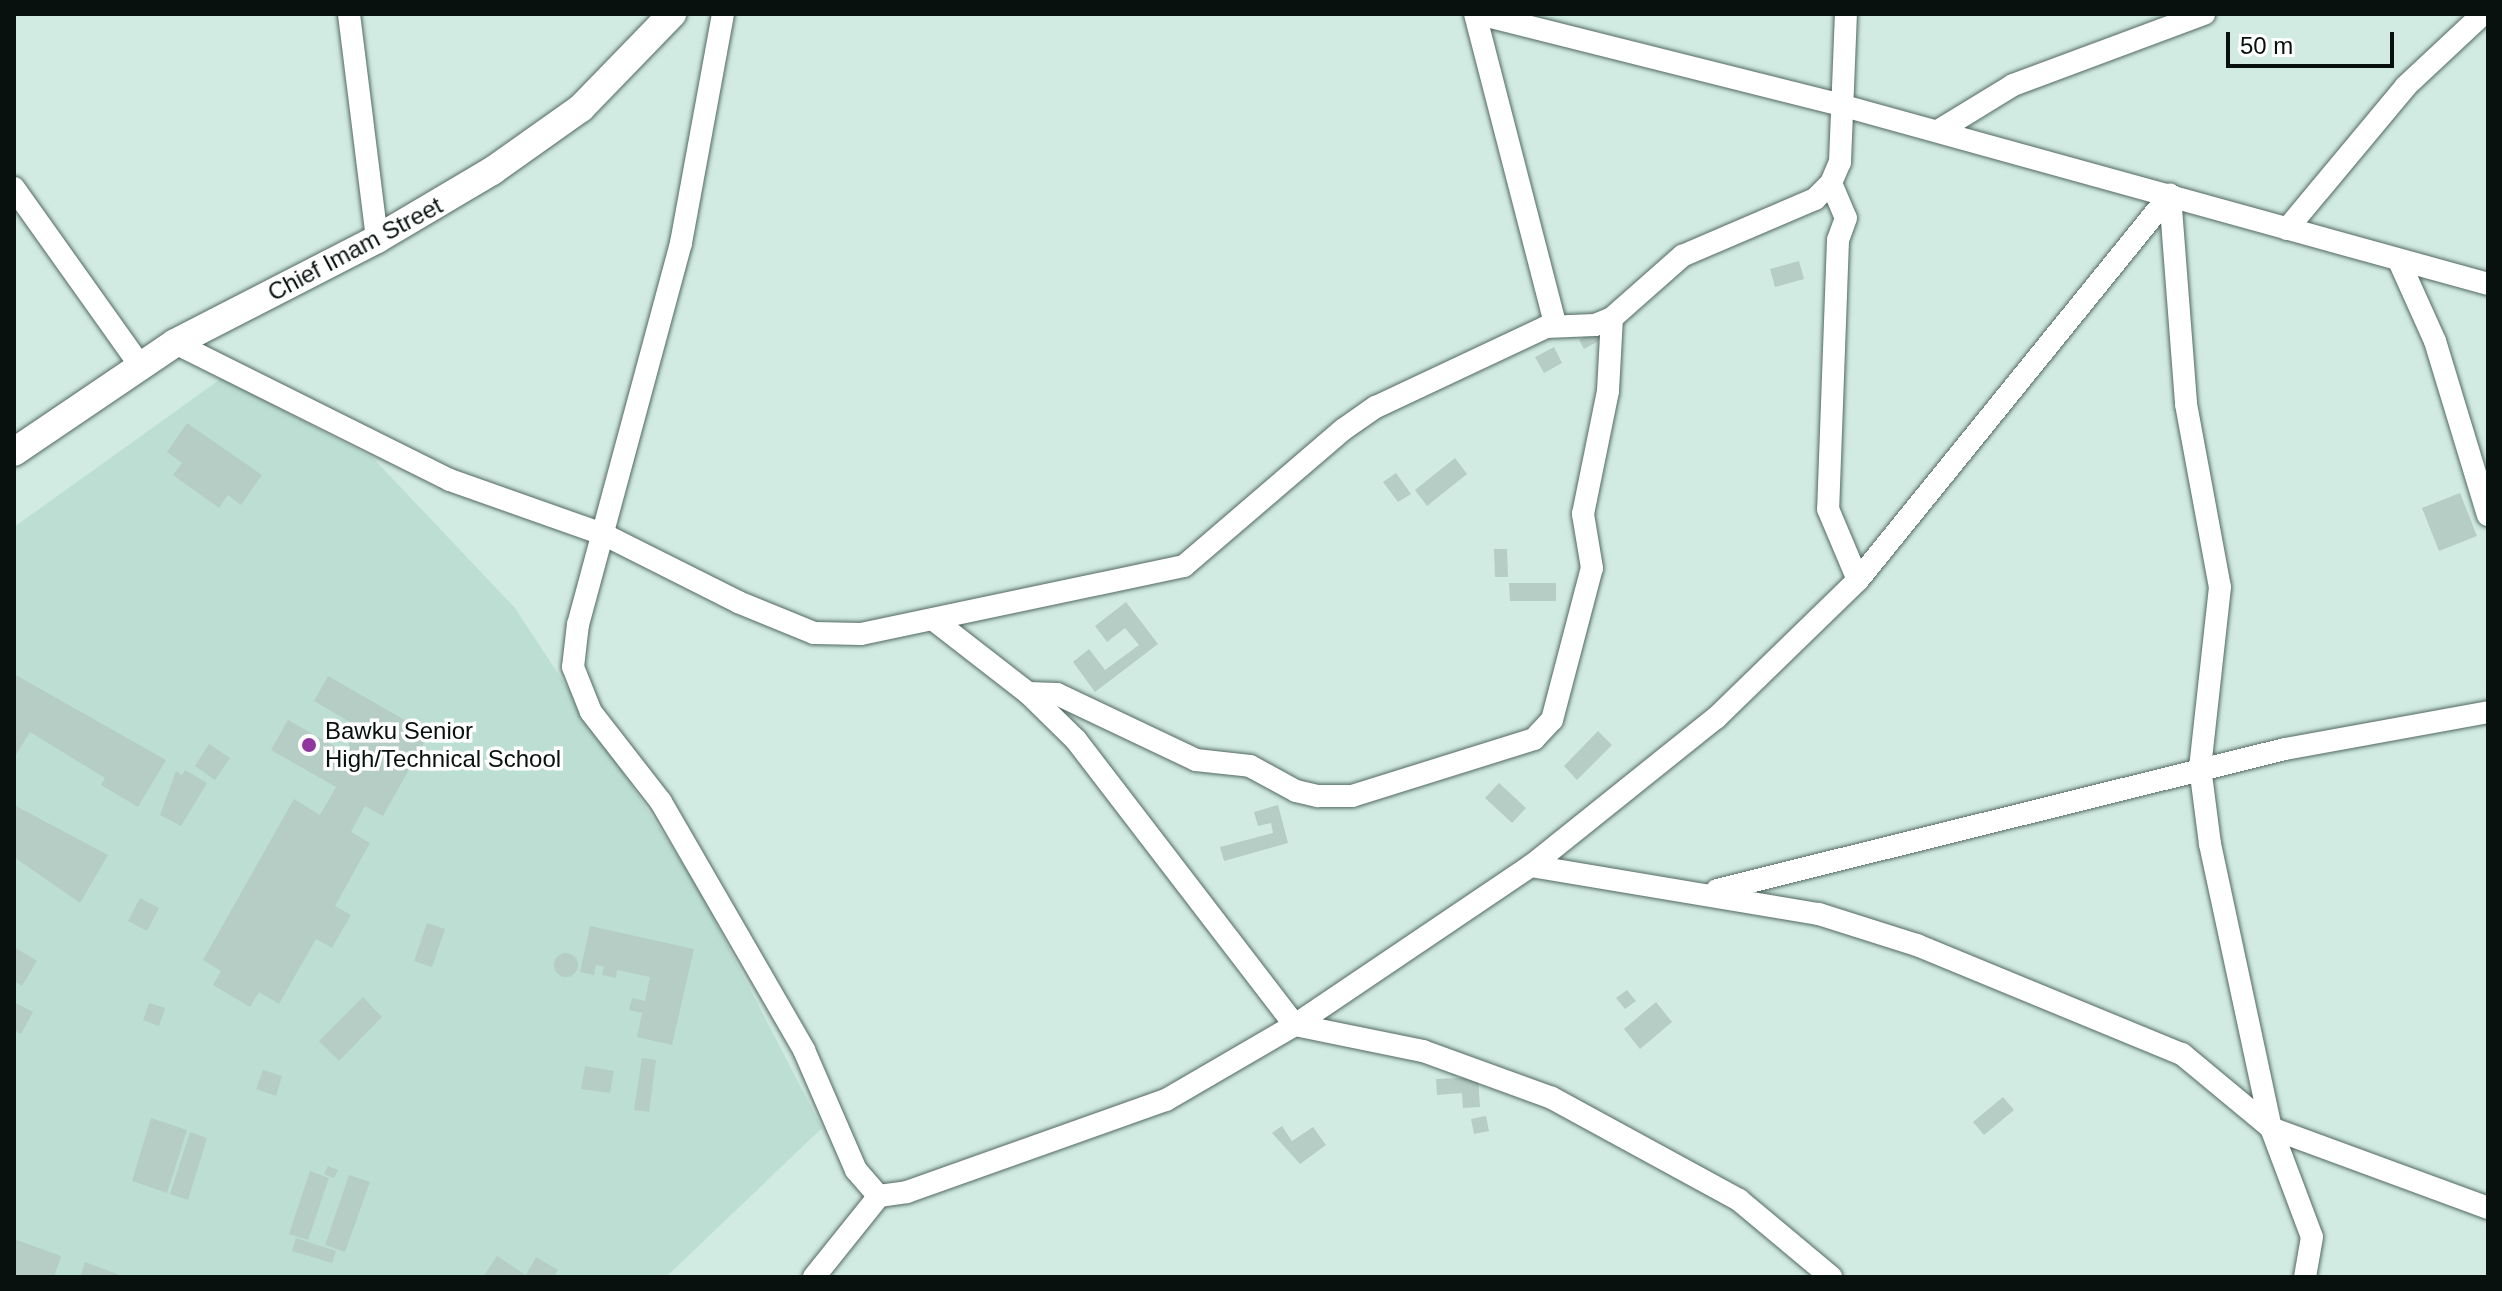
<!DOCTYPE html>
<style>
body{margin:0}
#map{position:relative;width:2502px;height:1291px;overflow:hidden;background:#d1ebe2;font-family:Helvetica,sans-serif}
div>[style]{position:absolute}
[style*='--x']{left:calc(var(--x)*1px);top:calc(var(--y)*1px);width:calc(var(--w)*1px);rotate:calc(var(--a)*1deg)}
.built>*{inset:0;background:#bddfd3}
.building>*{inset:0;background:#b5cdc5}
.round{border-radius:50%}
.roads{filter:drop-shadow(0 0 2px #536962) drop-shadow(0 0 2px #536962)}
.minor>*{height:22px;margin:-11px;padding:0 11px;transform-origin:11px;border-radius:11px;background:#fff}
.tertiary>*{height:28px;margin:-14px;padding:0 14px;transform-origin:14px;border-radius:14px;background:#fff}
.dots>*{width:22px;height:22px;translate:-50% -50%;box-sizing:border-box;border:4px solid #fff;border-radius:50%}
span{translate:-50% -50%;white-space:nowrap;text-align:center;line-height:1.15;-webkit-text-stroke:7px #fff;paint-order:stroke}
.street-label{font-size:24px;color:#08110e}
.poi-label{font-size:24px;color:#08110e}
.left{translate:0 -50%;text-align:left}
.frame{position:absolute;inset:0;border:16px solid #08110e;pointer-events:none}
.scale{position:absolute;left:2226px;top:32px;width:168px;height:36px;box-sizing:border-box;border:4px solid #08110e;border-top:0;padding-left:10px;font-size:24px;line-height:28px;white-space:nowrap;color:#08110e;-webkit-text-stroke:6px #fff;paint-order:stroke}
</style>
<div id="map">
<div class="built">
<div style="clip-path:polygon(222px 378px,373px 458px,515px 608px,694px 881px,822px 1128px,666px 1277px,14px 1277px,14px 527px)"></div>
</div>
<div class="building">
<div style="clip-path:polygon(1799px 261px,1804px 279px,1775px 287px,1770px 269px)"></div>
<div style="clip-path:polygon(1597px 330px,1602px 339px,1584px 349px,1579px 340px)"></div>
<div style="clip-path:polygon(1554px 347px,1562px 363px,1544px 373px,1535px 357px)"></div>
<div style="clip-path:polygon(187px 423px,262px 475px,241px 505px,228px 495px,219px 508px,173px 475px,182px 463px,167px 452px)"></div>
<div style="clip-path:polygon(1455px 458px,1467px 474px,1427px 506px,1415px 490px)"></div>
<div style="clip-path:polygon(1396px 473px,1411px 494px,1398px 502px,1383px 482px)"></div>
<div style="clip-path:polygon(2460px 493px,2477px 536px,2439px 551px,2422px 508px)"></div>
<div style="clip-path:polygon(1494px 549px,1507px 549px,1508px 577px,1495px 577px)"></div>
<div style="clip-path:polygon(1509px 583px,1556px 583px,1556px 601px,1510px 601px)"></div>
<div style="clip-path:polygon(1126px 602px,1158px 644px,1095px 692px,1073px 662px,1089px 649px,1105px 670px,1139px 645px,1125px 628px,1107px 642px,1095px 626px)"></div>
<div style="clip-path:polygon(14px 674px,166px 760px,138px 807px,101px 785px,105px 778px,30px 732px,14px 758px)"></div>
<div style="clip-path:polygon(328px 676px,429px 734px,383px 816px,365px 806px,351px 832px,370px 843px,335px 906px,351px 915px,332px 948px,316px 939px,279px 1004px,259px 992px,250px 1007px,213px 985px,221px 971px,203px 960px,294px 799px,320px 815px,336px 787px,271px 750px,288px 720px,345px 752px,358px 727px,314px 701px)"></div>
<div style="clip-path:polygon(1598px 731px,1612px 745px,1577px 780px,1564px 766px)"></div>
<div style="clip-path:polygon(209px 744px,230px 758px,215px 780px,195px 766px)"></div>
<div style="clip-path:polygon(185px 770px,207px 783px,181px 826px,160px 815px,176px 771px,182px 775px)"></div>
<div style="clip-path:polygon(1499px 783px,1526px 808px,1512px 823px,1485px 798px)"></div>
<div style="clip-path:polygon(14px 805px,108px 855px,80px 903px,14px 857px)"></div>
<div style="clip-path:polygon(1278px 805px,1288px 843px,1224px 861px,1220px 847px,1273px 833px,1271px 823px,1258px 826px,1254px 812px)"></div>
<div style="clip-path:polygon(140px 898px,159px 908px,147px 931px,128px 921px)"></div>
<div style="clip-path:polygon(427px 923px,445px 929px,432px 967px,414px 961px)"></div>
<div style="clip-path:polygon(590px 926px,694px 949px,672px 1045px,637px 1037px,642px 1013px,629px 1010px,632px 998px,645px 1001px,650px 977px,617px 970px,616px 978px,602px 975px,604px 967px,596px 965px,594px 975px,580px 972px)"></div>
<div style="clip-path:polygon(14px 947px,37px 961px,22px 986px,14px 981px)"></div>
<div class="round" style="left:554px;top:953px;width:24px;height:24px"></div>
<div style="clip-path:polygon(1627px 990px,1636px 1001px,1625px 1009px,1616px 998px)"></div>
<div style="clip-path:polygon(363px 997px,382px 1017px,339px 1061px,319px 1041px)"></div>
<div style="clip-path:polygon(14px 1002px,33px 1012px,21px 1034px,14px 1030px)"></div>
<div style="clip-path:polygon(1656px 1002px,1672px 1022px,1640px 1049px,1624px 1029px)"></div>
<div style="clip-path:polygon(149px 1003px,165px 1008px,159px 1026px,143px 1020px)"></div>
<div style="clip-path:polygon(642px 1058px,656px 1060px,649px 1112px,634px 1110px)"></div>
<div style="clip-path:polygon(585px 1066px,614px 1071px,610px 1093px,581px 1089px)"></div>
<div style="clip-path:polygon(263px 1070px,282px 1076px,276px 1096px,256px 1089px)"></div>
<div style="clip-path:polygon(1478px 1077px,1480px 1107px,1463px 1108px,1462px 1093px,1437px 1095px,1436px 1079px)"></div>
<div style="clip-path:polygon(2003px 1097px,2014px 1110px,1984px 1135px,1973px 1122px)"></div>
<div style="clip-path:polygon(1486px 1116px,1489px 1131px,1474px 1134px,1471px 1119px)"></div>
<div style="clip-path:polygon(151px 1118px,187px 1130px,167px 1193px,132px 1181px)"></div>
<div style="clip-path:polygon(1282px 1126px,1292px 1141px,1313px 1127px,1326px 1145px,1300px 1164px,1272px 1133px)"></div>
<div style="clip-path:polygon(190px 1132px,207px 1138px,188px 1200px,170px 1194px)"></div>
<div style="clip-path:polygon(328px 1166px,338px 1170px,334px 1178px,324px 1174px)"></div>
<div style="clip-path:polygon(310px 1171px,329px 1178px,308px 1240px,289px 1234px)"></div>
<div style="clip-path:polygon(349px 1175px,370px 1182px,345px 1252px,325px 1245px)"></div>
<div style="clip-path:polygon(296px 1238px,336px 1251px,332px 1263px,292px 1251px)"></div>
<div style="clip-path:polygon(14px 1239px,61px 1256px,54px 1277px,14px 1277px)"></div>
<div style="clip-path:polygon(497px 1256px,526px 1275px,536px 1257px,558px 1270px,554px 1277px,483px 1277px)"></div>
<div style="clip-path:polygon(85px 1262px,125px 1277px,80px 1277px)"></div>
</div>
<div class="roads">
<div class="minor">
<div style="--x:349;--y:14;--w:227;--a:82.9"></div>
<div style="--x:723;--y:14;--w:233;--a:100.4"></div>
<div style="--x:681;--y:243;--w:395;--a:105.1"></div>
<div style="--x:578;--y:624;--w:43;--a:96.6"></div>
<div style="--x:573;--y:667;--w:48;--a:68.2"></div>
<div style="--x:591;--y:712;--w:114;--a:52.1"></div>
<div style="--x:661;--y:802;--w:286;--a:60"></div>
<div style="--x:804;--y:1050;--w:131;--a:66.6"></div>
<div style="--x:856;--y:1170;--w:35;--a:49"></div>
<div style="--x:1475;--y:14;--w:319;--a:75.5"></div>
<div style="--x:1479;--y:14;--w:376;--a:14.1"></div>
<div style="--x:1844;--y:106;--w:668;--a:15.45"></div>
<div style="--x:1938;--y:131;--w:88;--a:-31.5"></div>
<div style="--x:2013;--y:85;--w:204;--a:-20.4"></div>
<div style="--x:1831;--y:183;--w:38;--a:67"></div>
<div style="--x:1846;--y:218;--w:23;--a:110"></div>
<div style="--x:1838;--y:240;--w:269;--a:92.1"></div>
<div style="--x:1828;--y:509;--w:77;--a:67.1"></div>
<div style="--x:14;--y:188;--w:217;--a:54.6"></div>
<div style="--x:2170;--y:195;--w:210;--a:85.6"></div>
<div style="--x:2186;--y:404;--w:186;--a:79.5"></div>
<div style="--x:2220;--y:587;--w:181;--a:96.3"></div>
<div style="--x:2200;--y:767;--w:78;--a:82.6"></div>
<div style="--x:2210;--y:844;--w:290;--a:77.9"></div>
<div style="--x:2271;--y:1128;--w:231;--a:20.2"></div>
<div style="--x:2287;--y:229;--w:186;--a:-50.2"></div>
<div style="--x:2406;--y:86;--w:105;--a:-43.1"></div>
<div style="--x:2399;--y:261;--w:88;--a:65.8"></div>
<div style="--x:2435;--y:341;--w:182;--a:73.1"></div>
<div style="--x:175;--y:343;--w:307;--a:26.5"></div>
<div style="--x:450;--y:480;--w:164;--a:19.5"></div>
<div style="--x:605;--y:535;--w:149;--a:26.7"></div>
<div style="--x:738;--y:602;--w:82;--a:22.2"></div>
<div style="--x:814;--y:633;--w:47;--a:1.2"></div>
<div style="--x:861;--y:634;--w:330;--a:-11.9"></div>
<div style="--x:1184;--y:566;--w:211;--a:-40.6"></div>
<div style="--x:1344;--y:429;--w:39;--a:-35"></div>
<div style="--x:1376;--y:407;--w:188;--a:-25.2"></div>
<div style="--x:1546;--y:327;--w:49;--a:-2.3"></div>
<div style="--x:1595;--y:325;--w:18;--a:-22"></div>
<div style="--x:1612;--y:318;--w:94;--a:-41.5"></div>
<div style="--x:1682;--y:256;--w:145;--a:-23.2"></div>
<div style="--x:1815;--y:199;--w:23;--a:-45"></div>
<div style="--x:1831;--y:183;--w:23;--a:-67"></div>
<div style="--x:1840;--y:162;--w:148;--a:-87.7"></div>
<div style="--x:934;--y:620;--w:119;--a:37.8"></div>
<div style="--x:1028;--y:693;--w:67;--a:44.4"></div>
<div style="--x:1076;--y:740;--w:359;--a:52.5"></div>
<div style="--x:1295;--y:1025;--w:131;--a:11.5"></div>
<div style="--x:1423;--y:1051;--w:137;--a:20"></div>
<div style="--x:1552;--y:1098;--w:213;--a:28.6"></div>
<div style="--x:1739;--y:1200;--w:120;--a:39.9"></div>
<div style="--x:1028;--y:693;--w:29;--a:2"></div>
<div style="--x:1057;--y:694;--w:154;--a:25.4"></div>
<div style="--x:1196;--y:760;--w:54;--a:6.3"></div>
<div style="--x:1250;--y:766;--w:52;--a:28.5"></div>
<div style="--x:1296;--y:791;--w:23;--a:13"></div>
<div style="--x:1318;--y:796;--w:34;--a:0"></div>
<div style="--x:1352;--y:796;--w:191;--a:-17.4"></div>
<div style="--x:1534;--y:739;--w:26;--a:-47"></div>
<div style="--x:1552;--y:720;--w:157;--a:-75.3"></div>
<div style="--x:1592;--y:568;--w:55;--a:-99.5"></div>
<div style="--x:1583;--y:514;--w:126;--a:-78.5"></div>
<div style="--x:1608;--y:391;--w:73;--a:-86.9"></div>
<div style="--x:1531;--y:866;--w:292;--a:9.5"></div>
<div style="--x:1819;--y:914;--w:103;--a:17.6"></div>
<div style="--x:1917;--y:945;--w:287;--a:22.4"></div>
<div style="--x:2182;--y:1054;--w:116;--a:39.7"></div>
<div style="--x:2271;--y:1128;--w:116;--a:69.4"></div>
<div style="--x:2312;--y:1237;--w:41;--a:99.9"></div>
<div style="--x:1717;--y:890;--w:585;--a:-13.94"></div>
<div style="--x:2285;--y:749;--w:206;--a:-10.3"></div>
<div style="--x:814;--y:1277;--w:104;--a:-51.3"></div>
<div style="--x:879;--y:1196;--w:28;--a:-8"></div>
<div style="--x:907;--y:1192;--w:275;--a:-19.6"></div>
<div style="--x:1166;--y:1100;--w:149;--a:-30.2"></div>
<div style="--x:1295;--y:1025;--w:285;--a:-34"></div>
<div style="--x:1531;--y:866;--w:237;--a:-38.7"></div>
<div style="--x:1716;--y:718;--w:198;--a:-44.2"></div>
<div style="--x:1858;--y:580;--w:496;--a:-51"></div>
</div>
<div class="tertiary">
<div style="--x:14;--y:452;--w:194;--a:-34.1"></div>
<div style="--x:175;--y:343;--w:227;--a:-27.2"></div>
<div style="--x:377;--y:239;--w:134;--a:-30.6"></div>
<div style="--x:492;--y:171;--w:109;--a:-35.3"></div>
<div style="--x:581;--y:108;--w:131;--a:-45.9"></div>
</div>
</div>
<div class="dots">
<div style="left:309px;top:745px;background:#91359f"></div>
</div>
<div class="street-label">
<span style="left:355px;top:249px;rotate:-28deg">Chief Imam Street</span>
</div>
<div class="poi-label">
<span class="left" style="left:325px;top:745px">Bawku Senior<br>High/Technical School</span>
</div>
<div class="frame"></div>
<div class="scale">50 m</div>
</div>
